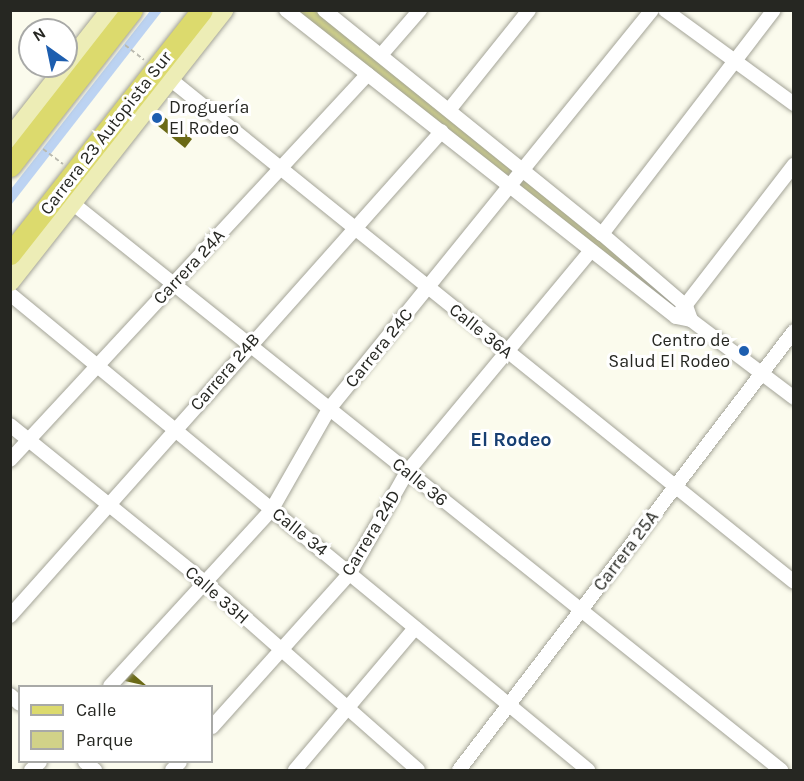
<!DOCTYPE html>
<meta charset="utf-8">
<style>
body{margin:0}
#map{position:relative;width:804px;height:781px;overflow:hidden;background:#fbfbed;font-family:Karla,sans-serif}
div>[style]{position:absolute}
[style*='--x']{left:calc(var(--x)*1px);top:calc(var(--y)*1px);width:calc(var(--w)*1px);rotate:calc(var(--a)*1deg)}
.green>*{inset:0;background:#d1d288}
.water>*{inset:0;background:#bcd3f2}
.building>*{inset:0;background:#6a6915}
.path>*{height:2px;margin-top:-1px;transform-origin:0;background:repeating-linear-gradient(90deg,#babaaf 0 4.5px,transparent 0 7.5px)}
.roads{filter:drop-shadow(0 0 2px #a4a498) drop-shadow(0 0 2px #a4a498)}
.street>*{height:14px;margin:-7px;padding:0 7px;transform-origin:7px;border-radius:7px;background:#fff}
.secondary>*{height:20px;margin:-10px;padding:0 10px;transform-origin:10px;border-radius:10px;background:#ededb6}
.primary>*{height:21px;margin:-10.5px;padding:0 10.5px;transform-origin:10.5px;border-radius:10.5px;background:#dcda6d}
.dots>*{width:16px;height:16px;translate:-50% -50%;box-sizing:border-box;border:3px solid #fff;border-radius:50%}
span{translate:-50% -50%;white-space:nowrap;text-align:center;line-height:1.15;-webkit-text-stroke:6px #fff;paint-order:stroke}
.poi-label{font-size:18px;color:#262722}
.left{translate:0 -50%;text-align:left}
.right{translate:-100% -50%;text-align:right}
.street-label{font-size:18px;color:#262722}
.neighbourhood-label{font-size:20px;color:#163e72;font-weight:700}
.frame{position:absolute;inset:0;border:12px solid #262722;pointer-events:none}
.legend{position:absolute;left:18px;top:685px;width:195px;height:78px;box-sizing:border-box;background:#fff;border:2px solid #a8a9a7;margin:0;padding:8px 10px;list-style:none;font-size:18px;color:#262722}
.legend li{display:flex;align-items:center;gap:12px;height:30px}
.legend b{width:30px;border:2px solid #a8a9a7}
.north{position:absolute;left:18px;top:18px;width:60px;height:60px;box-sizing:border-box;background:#fff;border:2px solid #a8a9a7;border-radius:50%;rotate:327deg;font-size:16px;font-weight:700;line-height:24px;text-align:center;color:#262722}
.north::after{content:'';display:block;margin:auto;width:21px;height:27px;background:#1d5eaf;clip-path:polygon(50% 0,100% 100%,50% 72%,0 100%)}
</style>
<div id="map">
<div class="green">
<div style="clip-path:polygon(286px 11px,324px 11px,686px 306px,676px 317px)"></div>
</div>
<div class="water">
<div style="clip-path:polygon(150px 11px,162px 11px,11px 205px,11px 189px)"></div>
</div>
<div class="building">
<div style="clip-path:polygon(158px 112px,192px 139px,185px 148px,152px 121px)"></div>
<div style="clip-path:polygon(132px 673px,147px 686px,125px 681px)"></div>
</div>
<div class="path">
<div style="--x:125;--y:45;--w:24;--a:38"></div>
<div style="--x:43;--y:149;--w:25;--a:37"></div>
</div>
<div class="roads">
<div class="street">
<div style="--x:286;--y:10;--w:496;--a:38.2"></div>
<div style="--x:676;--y:317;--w:15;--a:11"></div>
<div style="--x:691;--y:320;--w:129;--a:37.1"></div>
<div style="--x:324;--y:10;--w:357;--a:38.9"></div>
<div style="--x:602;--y:234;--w:111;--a:40.6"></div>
<div style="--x:686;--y:306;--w:15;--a:70"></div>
<div style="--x:665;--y:10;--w:160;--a:36.1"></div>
<div style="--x:381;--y:55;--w:60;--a:-49.1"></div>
<div style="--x:170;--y:79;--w:801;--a:38.87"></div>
<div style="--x:449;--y:110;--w:128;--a:-51.3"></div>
<div style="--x:66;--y:198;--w:916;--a:38.66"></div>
<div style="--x:602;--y:234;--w:282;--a:-52.5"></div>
<div style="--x:10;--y:294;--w:749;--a:39.47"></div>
<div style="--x:681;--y:311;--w:185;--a:-52.3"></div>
<div style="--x:10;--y:425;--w:253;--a:38.9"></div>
<div style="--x:207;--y:584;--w:281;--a:41.4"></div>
<div style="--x:10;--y:460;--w:526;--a:-47.16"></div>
<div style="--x:10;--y:616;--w:649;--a:-48.31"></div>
<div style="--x:110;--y:686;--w:240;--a:-47.5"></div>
<div style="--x:272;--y:509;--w:115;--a:-60.3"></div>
<div style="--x:329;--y:409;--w:513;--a:-51.01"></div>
<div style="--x:10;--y:695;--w:13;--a:42"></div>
<div style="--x:212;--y:727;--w:207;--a:-48.1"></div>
<div style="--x:350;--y:573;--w:116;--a:-60.6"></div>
<div style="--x:407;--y:472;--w:288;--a:-50.3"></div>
<div style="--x:85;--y:762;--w:13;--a:39"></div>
<div style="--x:31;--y:770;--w:12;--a:-42"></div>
<div style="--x:172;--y:770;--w:11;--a:-45"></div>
<div style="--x:295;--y:770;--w:186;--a:-49.8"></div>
<div style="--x:459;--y:770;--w:552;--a:-52.65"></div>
</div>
<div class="secondary">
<div style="--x:10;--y:139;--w:164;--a:-51.9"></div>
<div style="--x:10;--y:281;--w:345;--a:-51.8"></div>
</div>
<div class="primary">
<div style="--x:10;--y:166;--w:198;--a:-52"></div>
<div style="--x:10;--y:254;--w:310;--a:-51.8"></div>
</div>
</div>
<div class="dots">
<div style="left:157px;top:118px;background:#1d5eaf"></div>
<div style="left:744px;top:351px;background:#1d5eaf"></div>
</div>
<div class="poi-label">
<span class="left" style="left:169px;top:118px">Droguería<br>El Rodeo</span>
<span class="right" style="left:730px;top:351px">Centro de<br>Salud El Rodeo</span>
</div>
<div class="street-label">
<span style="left:106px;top:133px;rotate:-52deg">Carrera 23 Autopista Sur</span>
<span style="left:189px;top:267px;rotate:-47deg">Carrera 24A</span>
<span style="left:481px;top:331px;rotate:39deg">Calle 36A</span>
<span style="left:379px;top:348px;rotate:-51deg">Carrera 24C</span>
<span style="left:225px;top:372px;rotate:-49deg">Carrera 24B</span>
<span style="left:420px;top:482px;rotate:39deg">Calle 36</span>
<span style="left:300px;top:532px;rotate:39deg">Calle 34</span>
<span style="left:371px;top:533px;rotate:-59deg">Carrera 24D</span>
<span style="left:626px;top:551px;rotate:-53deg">Carrera 25A</span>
<span style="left:217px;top:595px;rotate:41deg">Calle 33H</span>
</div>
<div class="neighbourhood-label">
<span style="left:511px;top:439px">El Rodeo</span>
</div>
<div class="frame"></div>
<ul class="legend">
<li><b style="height:8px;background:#dcda6d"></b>Calle</li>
<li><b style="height:16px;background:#d1d288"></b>Parque</li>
</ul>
<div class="north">N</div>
</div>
